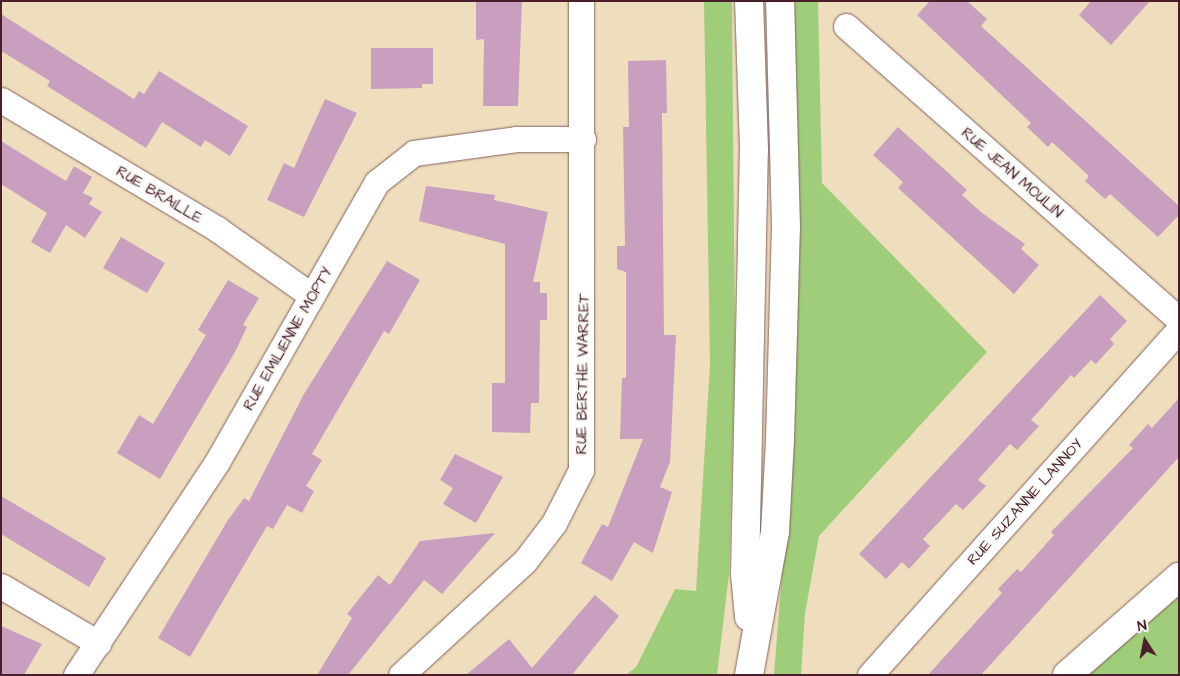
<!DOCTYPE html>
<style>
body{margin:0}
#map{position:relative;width:1180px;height:676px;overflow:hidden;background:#efdebe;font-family:"Architects Daughter",sans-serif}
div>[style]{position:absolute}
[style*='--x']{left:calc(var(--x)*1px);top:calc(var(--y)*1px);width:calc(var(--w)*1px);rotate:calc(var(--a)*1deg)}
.green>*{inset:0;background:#9fcd7a}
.building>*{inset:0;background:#c89fbe}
.roads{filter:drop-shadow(0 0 1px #84625e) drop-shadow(0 0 1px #84625e)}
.minor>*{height:25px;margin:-12.5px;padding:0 12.5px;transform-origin:12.5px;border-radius:12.5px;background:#fff}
.tertiary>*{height:28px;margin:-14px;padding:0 14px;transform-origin:14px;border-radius:14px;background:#fff}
.secondary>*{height:28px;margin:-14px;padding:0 14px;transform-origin:14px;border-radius:14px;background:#fff}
span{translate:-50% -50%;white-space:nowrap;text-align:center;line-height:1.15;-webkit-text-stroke:4px #f6f6f2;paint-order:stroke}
.street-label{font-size:15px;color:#4a1f2b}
.frame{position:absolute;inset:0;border:2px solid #4a1f2b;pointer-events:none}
.north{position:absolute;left:1120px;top:616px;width:50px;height:50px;-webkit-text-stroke:4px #f6f6f2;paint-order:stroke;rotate:349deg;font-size:14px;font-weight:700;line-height:20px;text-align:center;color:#4a1f2b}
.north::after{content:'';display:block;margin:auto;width:18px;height:22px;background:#4a1f2b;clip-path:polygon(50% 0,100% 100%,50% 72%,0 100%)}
</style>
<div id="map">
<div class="green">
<div style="clip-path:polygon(704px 1px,732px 1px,735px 350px,729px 574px,717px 675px,626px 675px,636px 667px,675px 589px,696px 591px,710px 365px)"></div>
<div style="clip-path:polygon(795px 1px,818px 1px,822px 183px,987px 352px,819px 536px,805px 613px,801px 675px,774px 675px,794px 418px)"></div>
<div style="clip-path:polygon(1179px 596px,1179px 675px,1087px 675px)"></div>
</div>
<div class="building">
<div style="clip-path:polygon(476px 1px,522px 1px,518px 106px,483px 106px,484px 39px,476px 40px)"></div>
<div style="clip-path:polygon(930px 1px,967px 1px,987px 19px,981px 26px,1179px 206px,1179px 215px,1158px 237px,1110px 194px,1105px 199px,1085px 181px,1089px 176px,1052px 142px,1048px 147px,1027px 127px,1031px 123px,917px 15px)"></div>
<div style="clip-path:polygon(1091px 1px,1150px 1px,1111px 45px,1079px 15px)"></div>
<div style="clip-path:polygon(1px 14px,134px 99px,139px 91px,144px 94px,159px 71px,248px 126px,230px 156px,205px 140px,201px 147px,162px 122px,146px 148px,47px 86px,50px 81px,1px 51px)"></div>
<div style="clip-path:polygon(371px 48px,433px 48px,433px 84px,422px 84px,422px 88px,371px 89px)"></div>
<div style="clip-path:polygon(666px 60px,667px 113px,662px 113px,664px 335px,676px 335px,670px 462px,660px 487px,672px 492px,653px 553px,634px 542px,612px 581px,581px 563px,602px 524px,608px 527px,643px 439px,620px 439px,622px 378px,626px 378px,626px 272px,617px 269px,617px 246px,625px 246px,623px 127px,629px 127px,628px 61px)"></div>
<div style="clip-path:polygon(325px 99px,357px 113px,304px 217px,267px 200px,284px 163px,294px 168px)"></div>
<div style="clip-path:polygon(898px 127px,967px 190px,962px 195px,981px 212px,1025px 244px,1021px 249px,1039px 265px,1014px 294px,898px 188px,903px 182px,873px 155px)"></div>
<div style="clip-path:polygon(1px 141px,66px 181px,74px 166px,92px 177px,83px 193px,93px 198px,89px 204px,102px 212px,85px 238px,66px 225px,50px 253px,31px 242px,47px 213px,1px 184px)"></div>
<div style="clip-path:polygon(426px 186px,495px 195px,494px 200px,548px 212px,533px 282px,540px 282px,540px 293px,547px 293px,547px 320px,540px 320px,539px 403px,531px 403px,530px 433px,492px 432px,492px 383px,505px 383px,505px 244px,419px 221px)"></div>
<div style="clip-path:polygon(121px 237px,165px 263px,147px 293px,103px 268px)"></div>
<div style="clip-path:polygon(387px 261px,420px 280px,389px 334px,384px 331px,312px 454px,322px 460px,306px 486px,314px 491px,302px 513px,287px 505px,273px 529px,267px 526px,190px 657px,158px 638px,228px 520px,244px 498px,249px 501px,304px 394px)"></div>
<div style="clip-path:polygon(228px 280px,259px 298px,243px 325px,247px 327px,235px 352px,160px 479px,117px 453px,139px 415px,153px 424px,206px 335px,198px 330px)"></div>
<div style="clip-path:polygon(1100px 295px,1127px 321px,1110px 339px,1114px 344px,1096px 364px,1091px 360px,1074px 378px,1071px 375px,1031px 420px,1039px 426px,1017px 450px,1010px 444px,978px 480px,986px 486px,963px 510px,956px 504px,923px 539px,930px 546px,909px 569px,902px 562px,886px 579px,859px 554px)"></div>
<div style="clip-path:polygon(1179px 398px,1179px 457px,981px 675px,928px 675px,1002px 593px,998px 589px,1017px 569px,1021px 572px,1054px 535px,1051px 532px,1133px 448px,1129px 445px,1138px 435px,1148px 424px,1152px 428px)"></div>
<div style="clip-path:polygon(455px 454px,503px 477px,476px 523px,443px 504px,453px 488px,440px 480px)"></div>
<div style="clip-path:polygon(1px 496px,106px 558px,89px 587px,1px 534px)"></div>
<div style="clip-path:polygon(495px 533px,442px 594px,424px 580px,348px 675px,317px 675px,352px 618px,347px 614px,378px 575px,390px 585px,420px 541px)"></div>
<div style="clip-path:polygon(595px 595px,619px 616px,572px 675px,466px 675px,509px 639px,532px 668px)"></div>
<div style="clip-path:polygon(1px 626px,42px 644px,24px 675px,1px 675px)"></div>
</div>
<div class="roads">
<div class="minor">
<div style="--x:846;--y:26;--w:444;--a:41.4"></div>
<div style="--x:1;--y:100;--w:252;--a:30.8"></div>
<div style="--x:217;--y:229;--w:116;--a:35.2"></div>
<div style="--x:1;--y:586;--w:113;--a:30.4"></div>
<div style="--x:76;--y:675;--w:255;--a:-56.5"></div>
<div style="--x:217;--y:462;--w:322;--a:-60.3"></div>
<div style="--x:377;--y:182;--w:47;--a:-38.1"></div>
<div style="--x:414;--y:153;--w:103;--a:-7.8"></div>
<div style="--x:516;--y:139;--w:67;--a:0"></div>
<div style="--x:401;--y:675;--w:168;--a:-42.6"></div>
<div style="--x:525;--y:561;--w:48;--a:-52.7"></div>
<div style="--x:554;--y:523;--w:59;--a:-63"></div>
<div style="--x:581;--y:470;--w:469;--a:-90"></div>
<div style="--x:870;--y:675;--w:464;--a:-48.2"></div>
</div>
<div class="tertiary">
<div style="--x:1067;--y:675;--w:149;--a:-41.2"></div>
</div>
<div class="secondary">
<div style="--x:749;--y:617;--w:43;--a:-95.3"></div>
<div style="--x:745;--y:574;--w:424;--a:-88.8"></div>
<div style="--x:754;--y:150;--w:149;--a:-91.9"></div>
<div style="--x:749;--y:675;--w:145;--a:-79.7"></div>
<div style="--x:775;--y:532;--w:92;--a:-86.9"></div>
<div style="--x:780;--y:440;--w:213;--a:-88.4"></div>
<div style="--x:786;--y:227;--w:226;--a:-91.5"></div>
</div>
</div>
<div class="street-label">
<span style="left:1012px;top:173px;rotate:41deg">RUE JEAN MOULIN</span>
<span style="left:159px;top:195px;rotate:31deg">RUE BRAILLE</span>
<span style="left:288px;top:339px;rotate:-60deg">RUE EMILIENNE MOPTY</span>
<span style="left:583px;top:374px;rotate:-89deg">RUE BERTHE WARRET</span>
<span style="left:1025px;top:502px;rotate:-48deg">RUE SUZANNE LANNOY</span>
</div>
<div class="frame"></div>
<div class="north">N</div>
</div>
